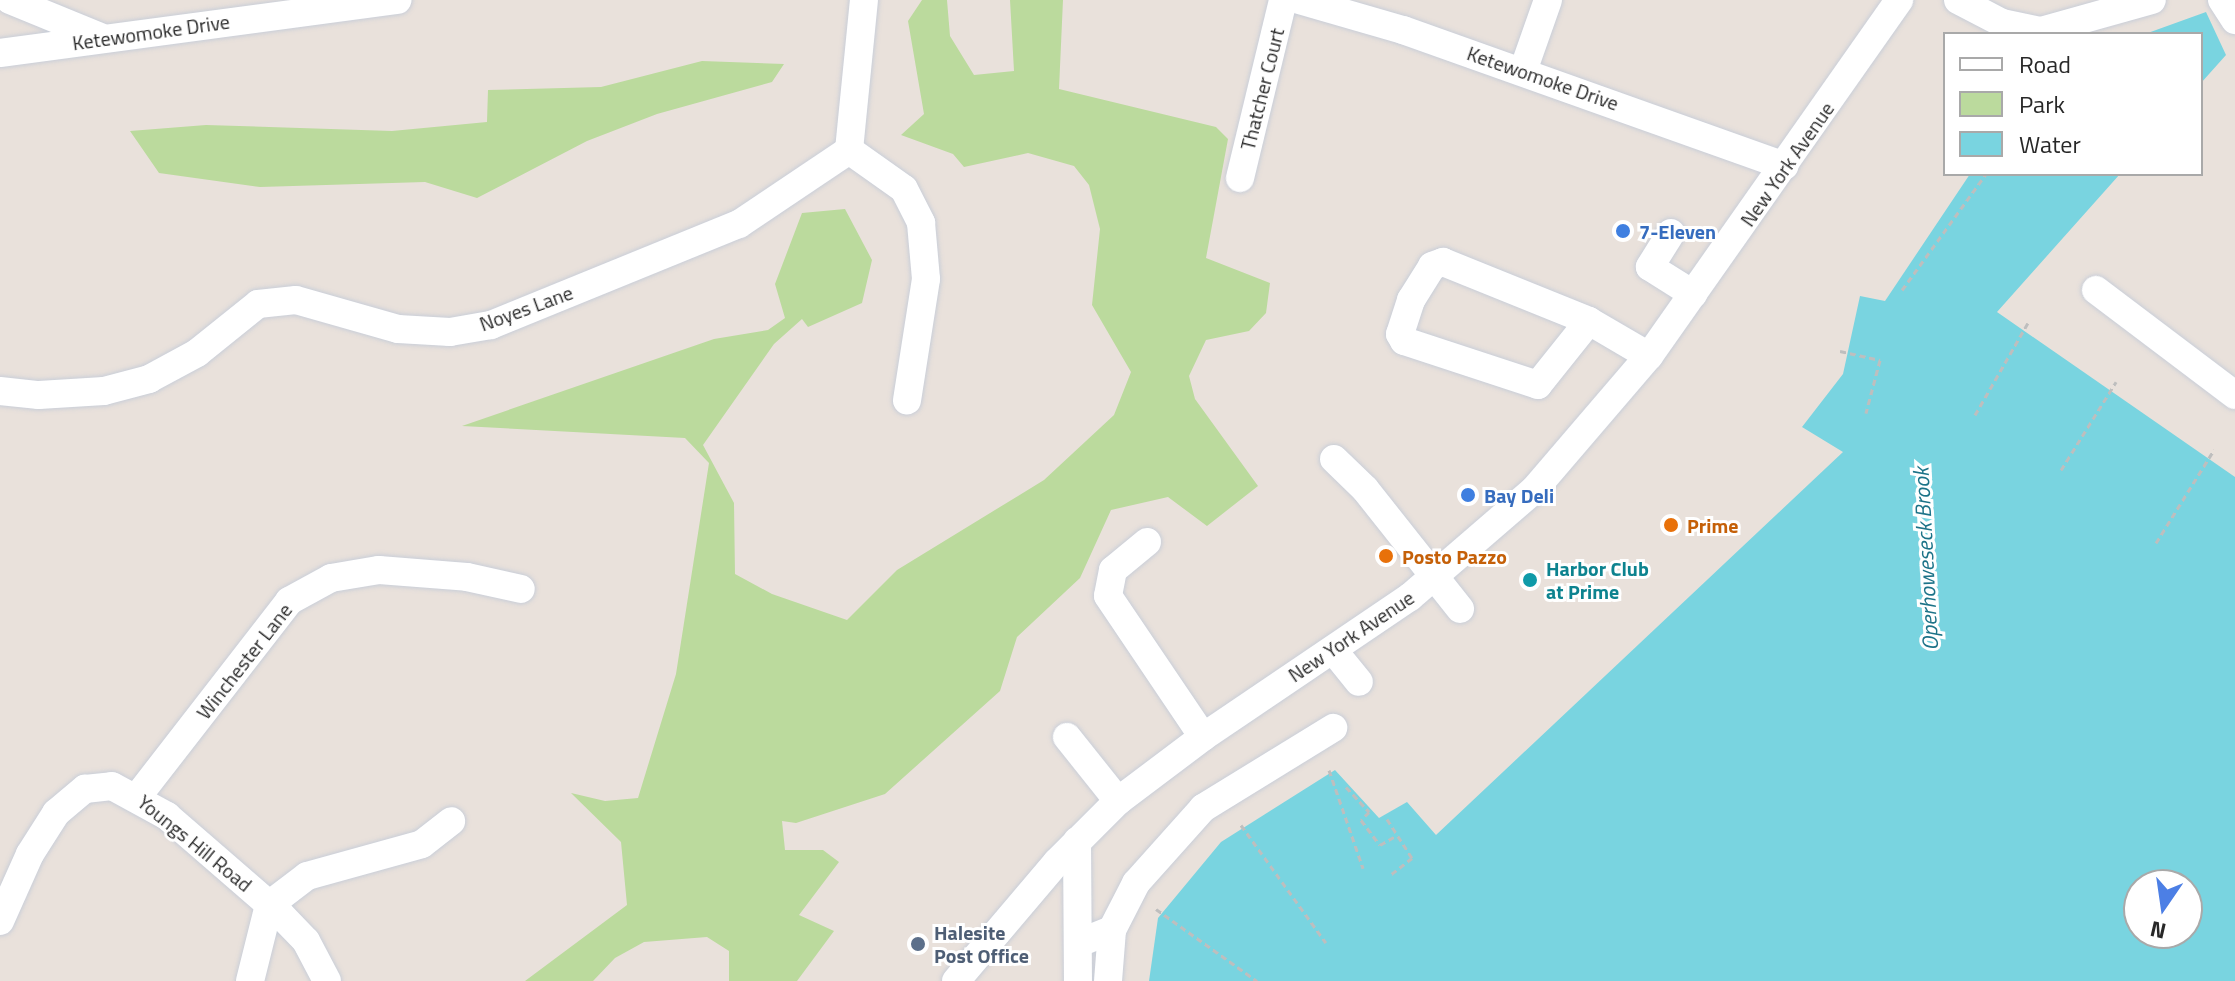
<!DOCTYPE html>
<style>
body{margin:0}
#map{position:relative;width:2235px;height:981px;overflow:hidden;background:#e9e1db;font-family:"Titillium Web",sans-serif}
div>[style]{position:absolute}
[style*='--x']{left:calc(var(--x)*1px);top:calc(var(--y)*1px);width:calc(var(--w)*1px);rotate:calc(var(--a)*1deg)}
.green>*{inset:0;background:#bbda9d}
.water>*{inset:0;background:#79d4e0}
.path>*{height:3px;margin-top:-1.5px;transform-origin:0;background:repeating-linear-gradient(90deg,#bebebe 0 6px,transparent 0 10px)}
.roads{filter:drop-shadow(0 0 2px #c9ced8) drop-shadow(0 0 2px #c9ced8)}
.minor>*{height:28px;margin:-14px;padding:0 14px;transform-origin:14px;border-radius:14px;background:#fff}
.dots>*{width:22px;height:22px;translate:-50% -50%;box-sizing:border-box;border:4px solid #fff;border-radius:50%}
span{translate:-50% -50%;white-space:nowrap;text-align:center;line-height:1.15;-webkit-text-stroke:6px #fff;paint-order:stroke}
.street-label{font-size:20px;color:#282828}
.shop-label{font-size:20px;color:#366cbe;font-weight:700}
.left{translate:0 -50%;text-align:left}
.food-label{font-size:20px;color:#c56008;font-weight:700}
.culture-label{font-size:20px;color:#0d838f;font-weight:700}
.service-label{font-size:20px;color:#4e5e75;font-weight:700}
.water-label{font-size:22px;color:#1c7388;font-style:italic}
.legend{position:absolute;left:1943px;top:32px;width:260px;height:144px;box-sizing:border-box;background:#fff;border:2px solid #a9a9a9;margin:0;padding:10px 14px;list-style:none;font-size:24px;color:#282828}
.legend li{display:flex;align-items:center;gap:16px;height:40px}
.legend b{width:40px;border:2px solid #a9a9a9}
.north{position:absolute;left:2123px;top:869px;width:80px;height:80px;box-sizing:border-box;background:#fff;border:2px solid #a9a9a9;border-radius:50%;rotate:193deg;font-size:22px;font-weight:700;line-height:32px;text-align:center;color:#282828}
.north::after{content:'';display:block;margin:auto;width:28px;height:36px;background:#4c7fe5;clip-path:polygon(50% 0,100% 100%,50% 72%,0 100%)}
</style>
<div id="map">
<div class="green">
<div style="clip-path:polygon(922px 0,947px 0,950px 36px,974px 75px,1014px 71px,1010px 0,1063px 0,1059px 89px,1216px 127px,1228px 139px,1206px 258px,1270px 283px,1266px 313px,1249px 331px,1206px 340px,1189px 376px,1195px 399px,1258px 486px,1207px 526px,1168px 497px,1111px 510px,1080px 578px,1017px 637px,1000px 691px,885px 794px,796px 823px,782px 821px,785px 850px,823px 850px,839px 862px,799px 915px,834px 931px,797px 981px,729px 981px,729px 951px,707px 937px,644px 942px,615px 958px,593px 981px,525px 981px,627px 905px,621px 842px,571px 793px,605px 801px,638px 798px,676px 674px,709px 463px,685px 438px,462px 426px,714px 339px,768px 330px,785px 318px,775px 284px,802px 213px,845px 209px,872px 260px,862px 303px,808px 327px,802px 319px,774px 344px,703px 445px,734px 503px,735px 574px,772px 594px,847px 620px,897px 570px,1044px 480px,1114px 415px,1131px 372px,1092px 305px,1100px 229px,1089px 185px,1074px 166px,1028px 153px,964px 167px,953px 154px,901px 135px,924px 114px,908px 21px)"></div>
<div style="clip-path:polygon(702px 61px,784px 64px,772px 82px,657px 114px,587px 141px,477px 198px,425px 182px,260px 187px,159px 173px,130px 131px,206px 125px,392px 131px,487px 122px,488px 90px,601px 87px)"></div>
</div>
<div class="water">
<div style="clip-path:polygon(2206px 12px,2226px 55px,2201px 83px,2201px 34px,2145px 34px)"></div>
<div style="clip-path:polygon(evenodd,1970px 174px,2120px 174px,1997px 312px,2235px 477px,2235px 981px,1149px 981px,1158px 918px,1221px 842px,1335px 770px,1379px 818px,1407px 802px,1436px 835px,1843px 452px,1802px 427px,1843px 374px,1860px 296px,1885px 301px,1970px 174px,2139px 885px,2187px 885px,2187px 933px,2139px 933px,2139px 885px)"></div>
</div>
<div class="path">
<div style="--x:1902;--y:290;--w:143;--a:-54.1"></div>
<div style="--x:1840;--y:351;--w:41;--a:12.7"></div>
<div style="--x:1880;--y:360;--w:55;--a:104.8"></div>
<div style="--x:1975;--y:415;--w:106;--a:-60.1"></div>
<div style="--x:2061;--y:470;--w:104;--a:-58"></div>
<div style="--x:2156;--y:543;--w:110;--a:-58.1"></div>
<div style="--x:1329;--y:770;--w:104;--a:70.9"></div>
<div style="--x:1346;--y:787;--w:34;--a:47"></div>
<div style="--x:1369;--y:812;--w:11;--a:135"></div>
<div style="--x:1361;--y:820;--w:31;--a:53"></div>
<div style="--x:1380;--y:845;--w:20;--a:-30"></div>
<div style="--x:1387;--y:819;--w:46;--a:57.3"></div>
<div style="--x:1412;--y:858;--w:29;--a:142"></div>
<div style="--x:1241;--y:825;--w:145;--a:54.2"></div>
<div style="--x:1156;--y:909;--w:124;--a:35.5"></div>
</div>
<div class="roads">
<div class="minor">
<div style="--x:10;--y:0;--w:97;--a:22.3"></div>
<div style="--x:1299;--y:0;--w:108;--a:16.1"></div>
<div style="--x:1403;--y:30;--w:405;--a:19.6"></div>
<div style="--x:1958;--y:0;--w:50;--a:27.6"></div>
<div style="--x:2002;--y:23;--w:40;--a:12"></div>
<div style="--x:2041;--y:31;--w:115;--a:-15.6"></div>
<div style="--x:2222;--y:0;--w:24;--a:57"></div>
<div style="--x:0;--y:53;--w:401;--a:-7.6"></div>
<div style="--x:1523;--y:71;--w:75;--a:-70.6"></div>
<div style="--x:849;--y:150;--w:67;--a:35.3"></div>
<div style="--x:904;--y:189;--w:38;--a:63"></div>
<div style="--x:921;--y:223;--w:56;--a:84.9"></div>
<div style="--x:926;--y:279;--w:123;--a:98.9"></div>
<div style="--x:1240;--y:178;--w:183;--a:-76.4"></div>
<div style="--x:1671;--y:233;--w:40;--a:122"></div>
<div style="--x:1650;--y:267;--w:51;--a:32.1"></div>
<div style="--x:2096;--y:290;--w:174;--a:37.1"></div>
<div style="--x:1589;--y:321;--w:82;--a:128.6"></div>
<div style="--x:1538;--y:385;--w:141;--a:-161.8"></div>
<div style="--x:1404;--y:341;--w:8;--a:-120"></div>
<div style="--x:1400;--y:334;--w:36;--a:-72"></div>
<div style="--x:1411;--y:300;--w:40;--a:-58"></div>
<div style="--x:1432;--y:266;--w:12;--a:-20"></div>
<div style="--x:1443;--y:262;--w:157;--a:22"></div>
<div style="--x:1589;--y:321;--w:69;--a:30.3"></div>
<div style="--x:0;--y:391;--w:39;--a:6"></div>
<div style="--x:39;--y:395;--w:65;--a:-3.5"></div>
<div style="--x:104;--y:391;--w:47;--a:-14.9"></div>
<div style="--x:149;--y:379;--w:55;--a:-28.4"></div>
<div style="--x:197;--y:353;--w:78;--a:-38.8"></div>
<div style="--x:258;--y:304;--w:38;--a:-6"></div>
<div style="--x:296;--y:300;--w:106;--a:15.9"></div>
<div style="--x:398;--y:329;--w:52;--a:3.3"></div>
<div style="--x:450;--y:332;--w:42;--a:-9.7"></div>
<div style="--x:491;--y:325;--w:268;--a:-22.2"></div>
<div style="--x:739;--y:224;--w:133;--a:-33.9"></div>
<div style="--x:849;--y:150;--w:151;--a:-84.3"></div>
<div style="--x:1334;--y:459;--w:43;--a:44.1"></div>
<div style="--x:1365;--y:489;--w:153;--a:51.6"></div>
<div style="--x:1147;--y:542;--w:44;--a:140.5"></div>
<div style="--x:1113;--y:570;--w:26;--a:101"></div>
<div style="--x:1108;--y:596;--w:170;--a:56"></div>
<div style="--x:1333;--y:650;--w:41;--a:50.9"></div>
<div style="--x:1067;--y:737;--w:82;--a:51.4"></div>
<div style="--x:138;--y:796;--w:247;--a:-52.2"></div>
<div style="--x:289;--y:601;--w:48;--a:-28.7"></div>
<div style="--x:331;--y:578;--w:49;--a:-9.5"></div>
<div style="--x:379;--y:570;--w:88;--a:4.5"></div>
<div style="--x:467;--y:577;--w:55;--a:12.5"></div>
<div style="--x:1077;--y:841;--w:140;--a:89.6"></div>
<div style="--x:0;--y:921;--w:73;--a:-65.9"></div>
<div style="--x:30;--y:854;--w:49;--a:-57.6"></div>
<div style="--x:56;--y:813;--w:38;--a:-40"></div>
<div style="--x:85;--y:789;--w:27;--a:-6"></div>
<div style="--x:112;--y:786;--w:63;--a:28.6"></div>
<div style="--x:167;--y:816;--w:150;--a:40.9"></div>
<div style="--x:280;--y:914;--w:37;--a:46"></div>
<div style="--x:306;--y:941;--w:45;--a:62.3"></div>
<div style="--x:1079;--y:943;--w:35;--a:-22"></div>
<div style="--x:1112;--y:930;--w:53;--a:-62.9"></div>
<div style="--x:1136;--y:883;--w:101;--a:-48.2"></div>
<div style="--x:1203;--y:808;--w:153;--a:-31.6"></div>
<div style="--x:250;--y:981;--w:78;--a:-76"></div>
<div style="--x:269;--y:905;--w:48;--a:-37.3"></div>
<div style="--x:307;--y:876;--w:119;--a:-15.5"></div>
<div style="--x:422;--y:844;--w:37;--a:-38"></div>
<div style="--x:956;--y:981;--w:156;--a:-49.7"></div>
<div style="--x:1057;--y:862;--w:86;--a:-45"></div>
<div style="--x:1118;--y:801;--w:106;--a:-37"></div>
<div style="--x:1203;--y:737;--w:250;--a:-34.1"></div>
<div style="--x:1410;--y:597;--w:164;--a:-40.8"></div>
<div style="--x:1534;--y:490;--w:177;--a:-49.4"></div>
<div style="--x:1649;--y:356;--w:435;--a:-54.9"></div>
<div style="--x:1108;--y:981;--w:51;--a:-85.5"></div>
</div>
</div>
<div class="dots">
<div style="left:1623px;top:231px;background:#3f7fe0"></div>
<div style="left:1468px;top:495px;background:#3f7fe0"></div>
<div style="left:1671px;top:525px;background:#e8710a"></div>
<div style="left:1386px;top:556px;background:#e8710a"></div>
<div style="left:1530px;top:580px;background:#0f9aa8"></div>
<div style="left:918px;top:944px;background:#5c6f8a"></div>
</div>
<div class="street-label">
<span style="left:151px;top:32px;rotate:-8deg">Ketewomoke Drive</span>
<span style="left:1543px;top:78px;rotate:19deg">Ketewomoke Drive</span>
<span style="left:1262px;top:89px;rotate:-76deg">Thatcher Court</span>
<span style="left:1787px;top:164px;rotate:-55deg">New York Avenue</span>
<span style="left:526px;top:308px;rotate:-20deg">Noyes Lane</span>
<span style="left:1351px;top:636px;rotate:-34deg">New York Avenue</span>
<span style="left:244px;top:661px;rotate:-52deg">Winchester Lane</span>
<span style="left:195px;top:843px;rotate:39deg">Youngs Hill Road</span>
</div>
<div class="shop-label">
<span class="left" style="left:1639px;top:231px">7-Eleven</span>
<span class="left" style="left:1484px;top:495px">Bay Deli</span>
</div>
<div class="food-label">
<span class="left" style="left:1687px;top:525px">Prime</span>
<span class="left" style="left:1402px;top:556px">Posto Pazzo</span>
</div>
<div class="culture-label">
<span class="left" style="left:1546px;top:580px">Harbor Club<br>at Prime</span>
</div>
<div class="service-label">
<span class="left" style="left:934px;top:944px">Halesite<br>Post Office</span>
</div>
<div class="water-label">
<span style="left:1926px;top:559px;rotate:-93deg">Operhoweseck Brook</span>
</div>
<ul class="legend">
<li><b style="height:10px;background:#fff"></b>Road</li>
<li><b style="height:22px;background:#bbda9d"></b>Park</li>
<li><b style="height:22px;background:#79d4e0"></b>Water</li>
</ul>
<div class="north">N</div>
</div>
